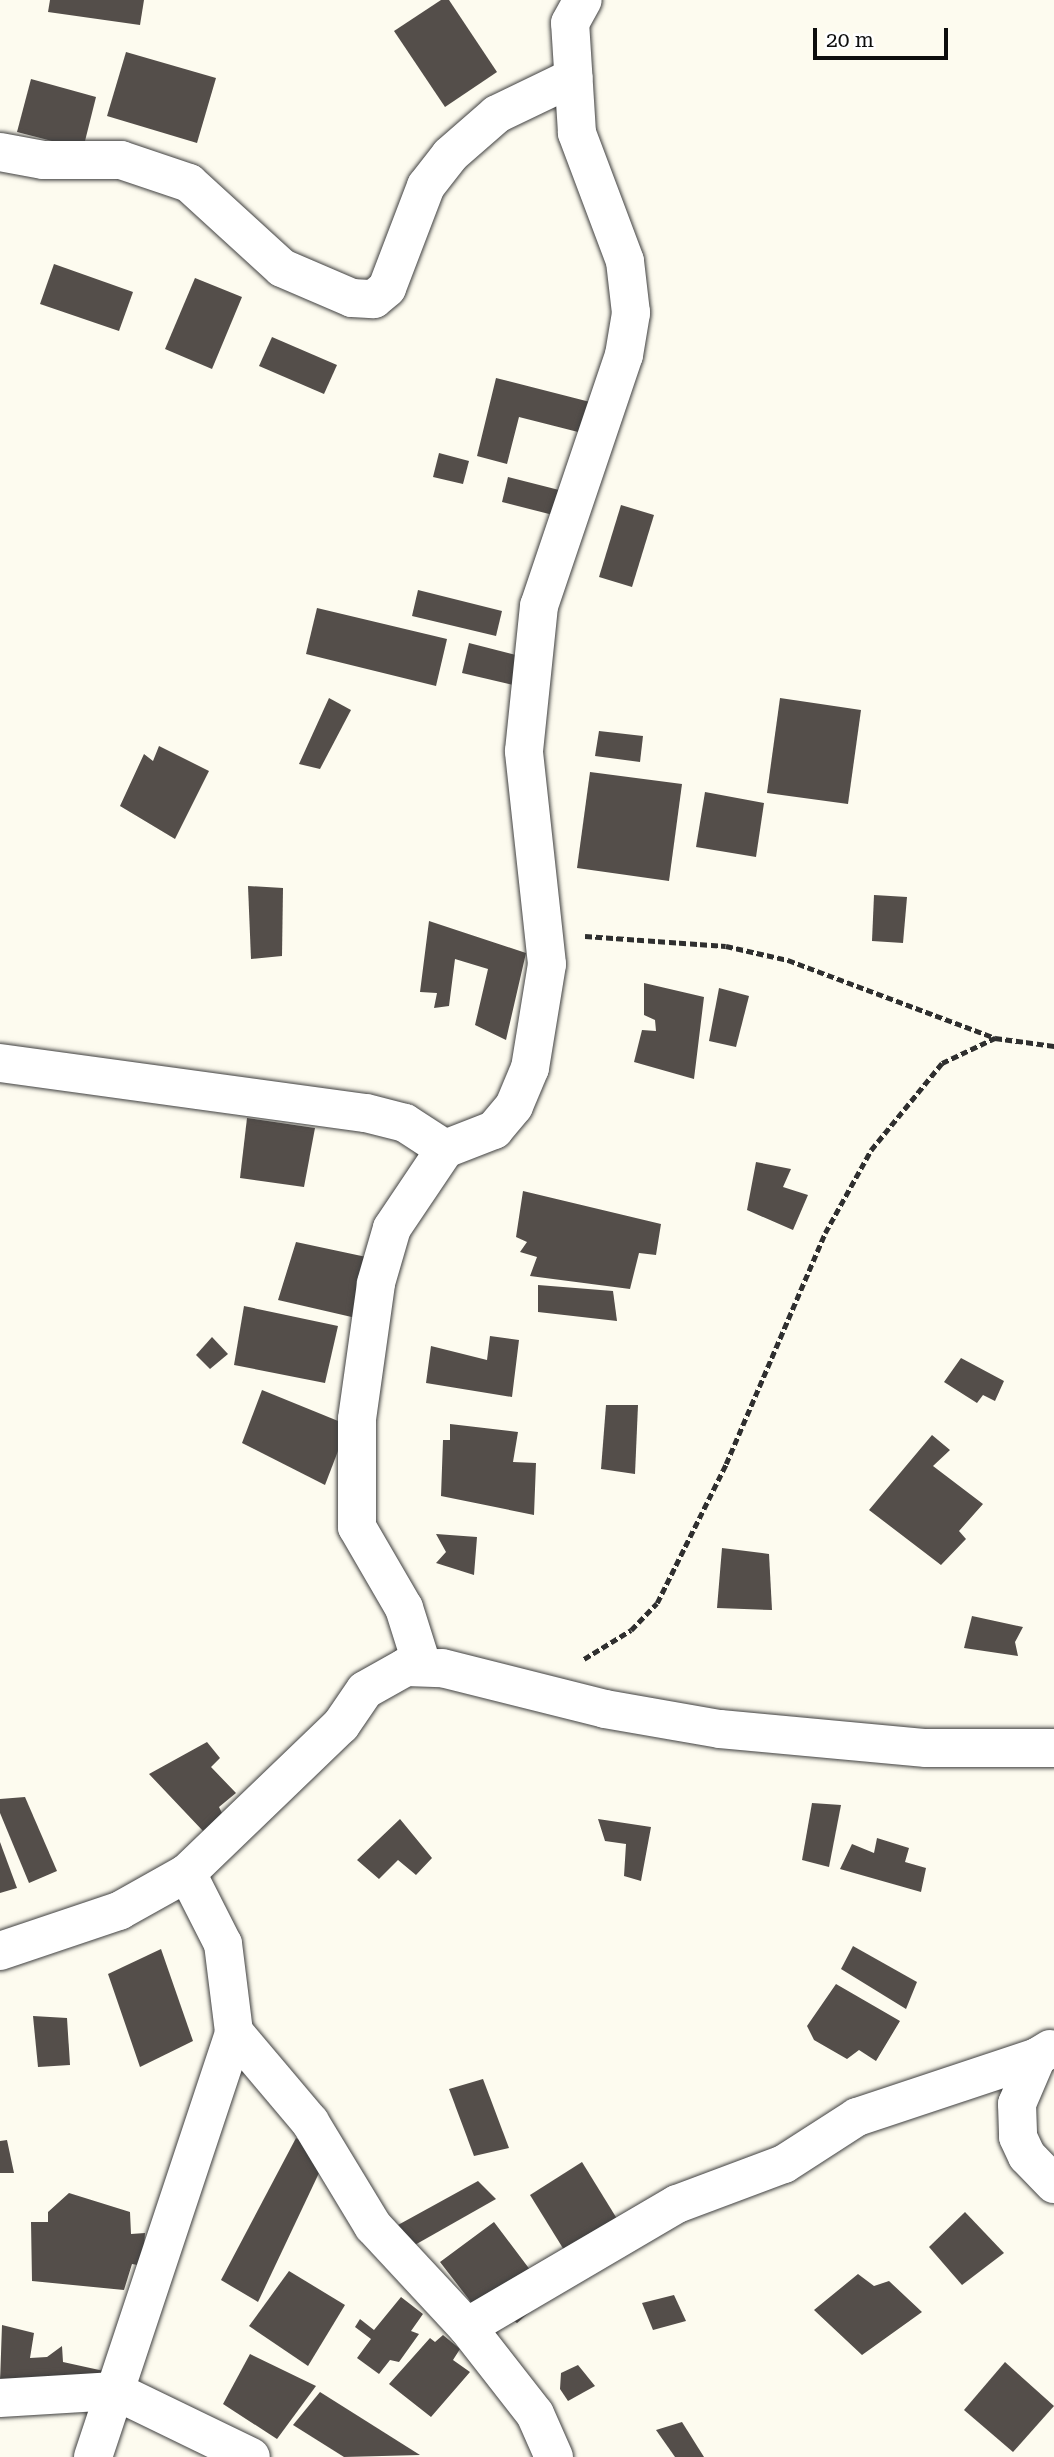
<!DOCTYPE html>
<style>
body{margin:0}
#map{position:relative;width:1054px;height:2457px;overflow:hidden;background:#fdfbef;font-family:"Roboto Serif",serif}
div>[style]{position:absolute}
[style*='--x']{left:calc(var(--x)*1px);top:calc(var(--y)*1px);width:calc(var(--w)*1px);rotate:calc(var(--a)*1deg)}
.building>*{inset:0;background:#544e4a}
.path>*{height:4.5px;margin-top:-2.25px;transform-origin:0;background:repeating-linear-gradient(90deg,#2f2f2f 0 7px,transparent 0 10.5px)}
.roads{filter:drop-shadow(0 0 2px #404040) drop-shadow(0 0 2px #404040)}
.minor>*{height:38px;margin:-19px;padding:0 19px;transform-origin:19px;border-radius:19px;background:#fff}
span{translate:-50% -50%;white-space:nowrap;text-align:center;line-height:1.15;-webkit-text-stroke:7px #fff;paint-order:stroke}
.scale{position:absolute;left:813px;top:28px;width:135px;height:32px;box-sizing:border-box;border:4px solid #0d0d0d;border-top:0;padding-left:9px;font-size:21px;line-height:24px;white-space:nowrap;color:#0d0d0d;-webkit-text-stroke:5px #fff;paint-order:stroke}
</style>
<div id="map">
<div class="building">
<div style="clip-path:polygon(50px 0,144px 0,140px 25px,48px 12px)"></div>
<div style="clip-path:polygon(441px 0,449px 0,497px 72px,445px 107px,394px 31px)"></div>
<div style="clip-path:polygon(126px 52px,216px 78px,197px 143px,107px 116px)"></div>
<div style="clip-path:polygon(31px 79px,96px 97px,83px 149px,17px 132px)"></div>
<div style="clip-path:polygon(54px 264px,133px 292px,119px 331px,40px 304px)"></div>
<div style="clip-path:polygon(195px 278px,242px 297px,212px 369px,165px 349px)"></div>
<div style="clip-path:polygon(272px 337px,337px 365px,324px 394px,259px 366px)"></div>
<div style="clip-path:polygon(496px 378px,594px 403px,586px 434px,519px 417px,507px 464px,477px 456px)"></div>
<div style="clip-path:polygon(439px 453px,469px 461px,463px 484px,433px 477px)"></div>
<div style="clip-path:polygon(508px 477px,563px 491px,557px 516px,502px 502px)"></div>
<div style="clip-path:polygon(621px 505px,654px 515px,632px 587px,599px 577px)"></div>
<div style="clip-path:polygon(418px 590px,502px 611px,496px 636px,412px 616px)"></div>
<div style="clip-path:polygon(317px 608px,447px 639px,436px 686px,306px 654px)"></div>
<div style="clip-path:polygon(469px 643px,524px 657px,517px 686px,462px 673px)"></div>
<div style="clip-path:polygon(329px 698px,351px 710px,320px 769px,299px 764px)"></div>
<div style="clip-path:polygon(780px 698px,861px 710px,848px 804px,767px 793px)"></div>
<div style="clip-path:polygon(599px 731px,643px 736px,640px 762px,595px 756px)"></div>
<div style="clip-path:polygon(159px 746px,209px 771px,175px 839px,120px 806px,144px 754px,153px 761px)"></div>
<div style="clip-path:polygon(590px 772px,682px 784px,669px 881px,577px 868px)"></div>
<div style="clip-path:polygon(705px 792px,764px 803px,756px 857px,696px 847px)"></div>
<div style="clip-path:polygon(248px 886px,283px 888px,282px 956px,251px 959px)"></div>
<div style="clip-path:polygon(874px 895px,907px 897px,903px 943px,872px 941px)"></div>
<div style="clip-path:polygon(429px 921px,526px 953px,506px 1040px,475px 1025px,488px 969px,455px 959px,449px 1006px,434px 1008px,437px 993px,420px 992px)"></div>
<div style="clip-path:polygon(644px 983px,704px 997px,694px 1079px,634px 1062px,642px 1030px,656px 1031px,655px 1020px,644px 1015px)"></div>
<div style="clip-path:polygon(719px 988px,749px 996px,736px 1047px,709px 1041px)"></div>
<div style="clip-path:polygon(247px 1118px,315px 1128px,304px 1187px,240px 1178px)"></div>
<div style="clip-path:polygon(756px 1162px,791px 1169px,783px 1187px,808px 1195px,793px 1230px,747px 1210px)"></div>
<div style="clip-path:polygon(523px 1191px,661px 1224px,656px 1255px,639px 1253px,630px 1289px,530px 1276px,537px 1257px,520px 1252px,527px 1242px,516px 1237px)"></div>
<div style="clip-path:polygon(296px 1242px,371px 1258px,356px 1282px,356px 1318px,278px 1300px)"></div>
<div style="clip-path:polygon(538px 1285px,613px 1291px,617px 1321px,538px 1312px)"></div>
<div style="clip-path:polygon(244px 1306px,338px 1326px,325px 1383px,234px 1365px)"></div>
<div style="clip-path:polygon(490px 1336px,519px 1340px,512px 1397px,426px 1383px,431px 1346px,487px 1360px)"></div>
<div style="clip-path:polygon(212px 1337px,228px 1354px,210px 1369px,196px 1355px)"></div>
<div style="clip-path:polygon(961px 1358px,1004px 1381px,995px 1401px,983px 1395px,977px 1403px,944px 1382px)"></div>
<div style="clip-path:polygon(262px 1390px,348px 1425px,325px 1485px,242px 1443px)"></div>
<div style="clip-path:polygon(606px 1405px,638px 1405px,635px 1474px,601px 1469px)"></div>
<div style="clip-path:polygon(450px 1424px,518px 1432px,513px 1462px,536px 1463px,534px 1515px,441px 1496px,443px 1440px,450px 1440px)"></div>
<div style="clip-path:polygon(932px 1435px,950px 1450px,933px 1466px,983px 1504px,959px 1531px,966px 1539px,941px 1565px,869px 1510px)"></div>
<div style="clip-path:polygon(436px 1534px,477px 1537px,474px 1575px,436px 1563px,446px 1552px)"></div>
<div style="clip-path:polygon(722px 1548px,769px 1554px,772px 1610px,717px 1608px)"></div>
<div style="clip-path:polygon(972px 1616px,1023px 1627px,1015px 1642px,1018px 1656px,964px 1648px)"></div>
<div style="clip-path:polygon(207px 1742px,220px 1758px,211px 1767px,236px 1793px,219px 1807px,224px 1817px,203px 1831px,149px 1774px)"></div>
<div style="clip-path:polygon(25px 1797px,57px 1871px,29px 1883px,0 1813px,0 1799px)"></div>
<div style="clip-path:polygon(812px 1803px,841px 1805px,829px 1867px,802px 1860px)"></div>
<div style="clip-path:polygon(400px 1819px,432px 1858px,416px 1875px,398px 1860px,379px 1879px,357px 1860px)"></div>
<div style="clip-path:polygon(598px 1819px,651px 1827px,641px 1881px,624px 1876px,626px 1844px,605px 1841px)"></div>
<div style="clip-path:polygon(877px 1838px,909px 1848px,905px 1862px,926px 1868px,921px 1892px,840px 1869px,852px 1844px,874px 1853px)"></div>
<div style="clip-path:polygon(0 1842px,17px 1888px,0 1893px)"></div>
<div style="clip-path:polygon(853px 1946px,917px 1982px,906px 2009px,841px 1969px)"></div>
<div style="clip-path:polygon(161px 1949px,193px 2041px,140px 2067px,108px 1974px)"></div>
<div style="clip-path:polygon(836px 1984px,900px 2021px,876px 2061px,859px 2050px,847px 2059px,814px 2040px,807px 2026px)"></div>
<div style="clip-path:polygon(33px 2016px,67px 2018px,70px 2065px,38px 2067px)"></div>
<div style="clip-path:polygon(483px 2079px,509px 2148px,474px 2156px,449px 2089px)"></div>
<div style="clip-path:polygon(296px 2138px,328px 2154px,258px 2302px,221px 2280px)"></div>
<div style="clip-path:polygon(7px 2140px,14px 2173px,0 2173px,0 2141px)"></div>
<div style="clip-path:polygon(582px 2162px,619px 2222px,569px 2258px,530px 2195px)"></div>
<div style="clip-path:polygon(478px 2181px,496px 2199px,413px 2246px,398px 2225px)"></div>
<div style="clip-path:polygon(69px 2193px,130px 2212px,131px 2234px,145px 2233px,143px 2266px,132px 2264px,124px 2290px,32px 2281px,31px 2222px,48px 2222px,48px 2212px)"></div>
<div style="clip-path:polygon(965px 2212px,1004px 2253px,962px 2285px,929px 2247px)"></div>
<div style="clip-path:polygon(494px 2222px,549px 2295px,517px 2323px,505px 2314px,488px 2324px,440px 2262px)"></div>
<div style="clip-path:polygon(289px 2271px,345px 2305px,308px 2366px,249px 2326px)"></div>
<div style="clip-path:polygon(858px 2274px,874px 2286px,889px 2281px,922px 2312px,862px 2355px,814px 2310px)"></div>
<div style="clip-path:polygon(674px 2295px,686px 2321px,653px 2330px,642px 2303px)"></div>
<div style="clip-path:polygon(401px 2297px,423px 2314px,411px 2331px,419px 2334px,399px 2362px,390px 2360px,379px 2374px,357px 2358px,371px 2339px,355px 2327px,360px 2319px,374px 2330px)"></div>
<div style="clip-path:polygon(2px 2325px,34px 2333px,30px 2358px,47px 2357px,62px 2346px,63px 2362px,131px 2377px,0 2382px)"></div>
<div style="clip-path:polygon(443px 2335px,460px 2349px,453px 2360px,470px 2372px,431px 2417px,389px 2384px,430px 2338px,435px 2342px)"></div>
<div style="clip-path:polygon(250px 2354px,316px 2386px,277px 2439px,223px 2404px)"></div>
<div style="clip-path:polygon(1005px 2362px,1054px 2406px,1013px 2452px,964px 2410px)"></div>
<div style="clip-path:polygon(578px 2365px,595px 2386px,568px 2401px,560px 2389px,561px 2373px)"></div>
<div style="clip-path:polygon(320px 2392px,420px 2455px,344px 2457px,293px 2425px)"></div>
<div style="clip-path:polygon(682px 2422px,704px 2457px,675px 2457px,656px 2430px)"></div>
</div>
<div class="path">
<div style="--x:585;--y:936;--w:141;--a:4.1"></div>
<div style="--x:726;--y:946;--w:64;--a:12.7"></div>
<div style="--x:788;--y:960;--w:221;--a:20.6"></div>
<div style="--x:995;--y:1038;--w:60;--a:7.7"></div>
<div style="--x:584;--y:1659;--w:55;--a:-31.7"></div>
<div style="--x:631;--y:1630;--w:37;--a:-46"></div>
<div style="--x:657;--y:1603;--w:155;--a:-63.6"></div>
<div style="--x:726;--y:1464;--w:251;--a:-66.8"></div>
<div style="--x:825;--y:1233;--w:95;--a:-61"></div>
<div style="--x:871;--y:1150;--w:112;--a:-50.8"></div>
<div style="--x:942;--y:1063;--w:59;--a:-25.3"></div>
</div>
<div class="roads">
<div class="minor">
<div style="--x:0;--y:152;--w:44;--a:10.5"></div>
<div style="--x:43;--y:160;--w:78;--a:0"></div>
<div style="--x:121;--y:160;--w:72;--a:18.7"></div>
<div style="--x:189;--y:183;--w:126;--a:42.4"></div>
<div style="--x:282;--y:268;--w:76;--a:23.2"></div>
<div style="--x:352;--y:298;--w:22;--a:3"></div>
<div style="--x:374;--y:299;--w:17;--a:-40"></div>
<div style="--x:387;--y:288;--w:109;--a:-69.1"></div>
<div style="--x:426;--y:186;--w:39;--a:-52"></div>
<div style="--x:450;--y:155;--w:62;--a:-41.1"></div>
<div style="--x:497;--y:114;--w:85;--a:-25.7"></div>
<div style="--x:0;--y:1063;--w:369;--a:7.8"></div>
<div style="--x:366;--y:1113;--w:40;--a:14.4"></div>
<div style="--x:405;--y:1123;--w:48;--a:33"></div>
<div style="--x:422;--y:1665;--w:60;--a:-107.5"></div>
<div style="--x:404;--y:1608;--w:94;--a:-120.1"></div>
<div style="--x:357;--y:1527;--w:108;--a:-90"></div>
<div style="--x:357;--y:1419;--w:137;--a:-82"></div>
<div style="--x:376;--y:1283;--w:57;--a:-73.8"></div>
<div style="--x:392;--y:1228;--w:95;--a:-56.1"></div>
<div style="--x:445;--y:1149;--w:53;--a:-21.2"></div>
<div style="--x:494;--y:1130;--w:31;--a:-50"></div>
<div style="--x:514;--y:1106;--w:41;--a:-67.2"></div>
<div style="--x:530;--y:1068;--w:105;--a:-80.7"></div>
<div style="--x:547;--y:964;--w:214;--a:-96.2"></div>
<div style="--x:524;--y:751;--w:146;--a:-84.1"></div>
<div style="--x:539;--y:606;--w:265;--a:-71.3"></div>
<div style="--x:624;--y:355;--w:43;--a:-80.5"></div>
<div style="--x:631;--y:313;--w:52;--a:-96.6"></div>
<div style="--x:625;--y:261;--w:137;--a:-110.6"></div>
<div style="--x:577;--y:133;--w:110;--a:-93.6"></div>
<div style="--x:570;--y:23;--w:26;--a:-61"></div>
<div style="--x:0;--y:1951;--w:126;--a:-18.6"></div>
<div style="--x:119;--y:1911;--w:78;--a:-29.2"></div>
<div style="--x:187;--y:1873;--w:214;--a:-43.9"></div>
<div style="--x:341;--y:1725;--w:42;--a:-55.6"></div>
<div style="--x:365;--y:1690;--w:47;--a:-29.3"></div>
<div style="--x:406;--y:1667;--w:36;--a:2"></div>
<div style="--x:442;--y:1668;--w:168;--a:14.1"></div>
<div style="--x:605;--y:1709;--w:117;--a:9.9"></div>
<div style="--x:720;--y:1729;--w:207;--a:5.3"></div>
<div style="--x:926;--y:1748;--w:128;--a:0"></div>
<div style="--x:234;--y:2032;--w:118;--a:49.8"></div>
<div style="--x:310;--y:2122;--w:122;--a:58.8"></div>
<div style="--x:373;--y:2226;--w:138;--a:47.1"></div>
<div style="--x:467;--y:2327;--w:110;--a:52"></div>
<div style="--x:535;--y:2414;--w:47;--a:66.2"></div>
<div style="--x:1050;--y:2049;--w:15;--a:148"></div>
<div style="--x:1037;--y:2057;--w:51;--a:113.1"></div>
<div style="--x:1017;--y:2104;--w:33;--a:88"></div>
<div style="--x:1018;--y:2137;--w:21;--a:65"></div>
<div style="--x:1027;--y:2156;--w:39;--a:46"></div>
<div style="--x:467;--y:2327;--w:243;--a:-30.4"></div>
<div style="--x:677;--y:2204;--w:114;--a:-20.5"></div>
<div style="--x:784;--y:2164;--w:87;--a:-32.8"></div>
<div style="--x:857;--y:2117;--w:190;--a:-18.4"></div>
<div style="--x:0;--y:2398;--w:115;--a:-3.5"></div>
<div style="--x:115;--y:2391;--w:151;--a:25.9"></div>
<div style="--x:93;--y:2457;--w:448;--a:-71.6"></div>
<div style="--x:234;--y:2032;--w:89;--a:-97.1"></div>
<div style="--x:223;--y:1944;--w:80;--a:-116.9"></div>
</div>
</div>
<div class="scale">20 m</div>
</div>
